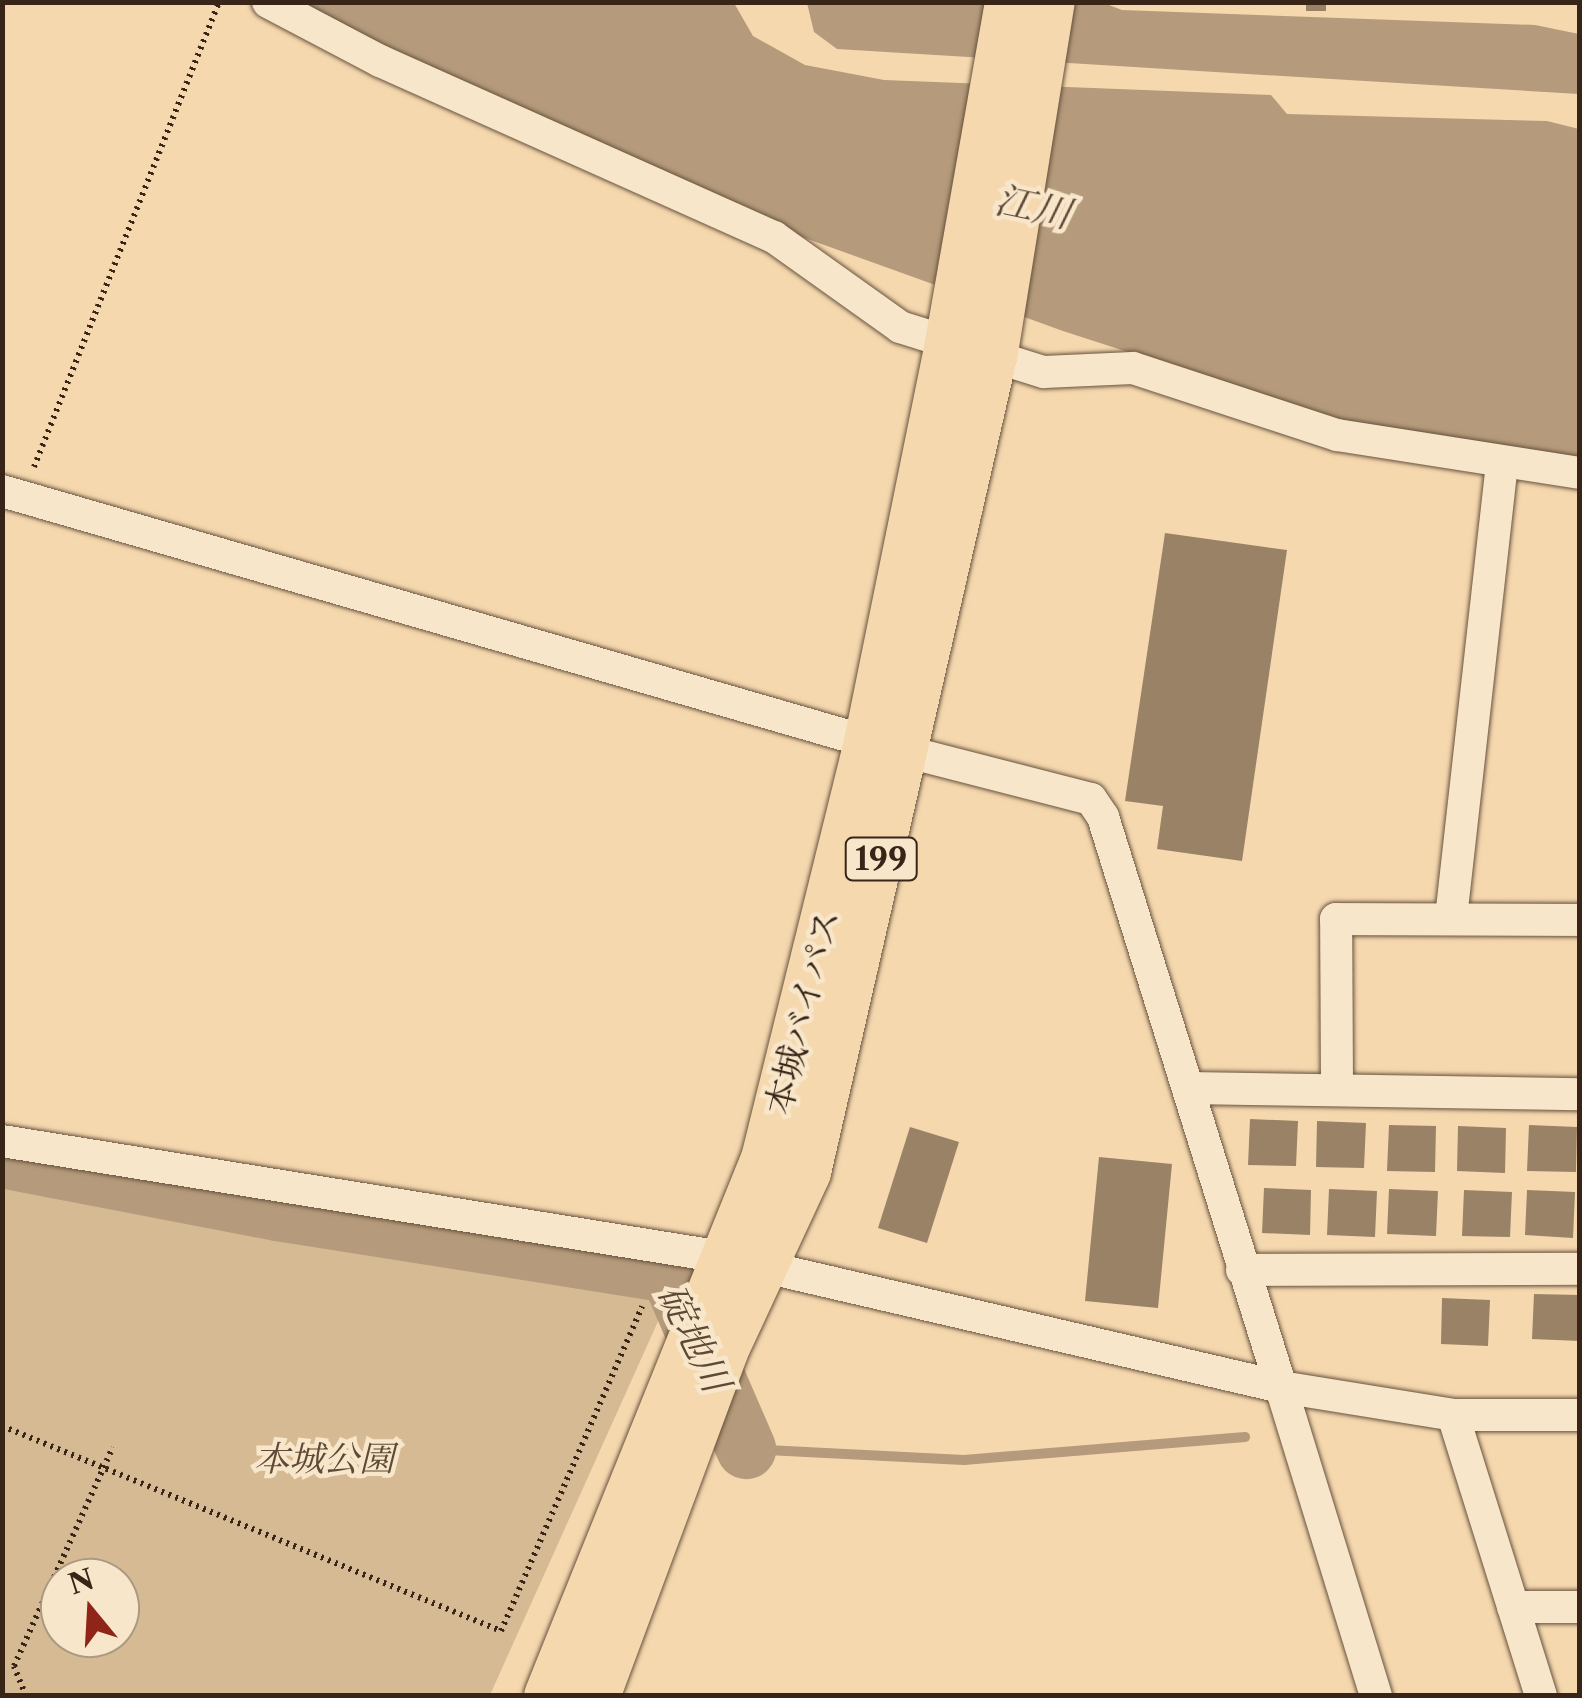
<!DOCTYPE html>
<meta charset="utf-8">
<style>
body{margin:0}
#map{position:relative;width:1582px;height:1698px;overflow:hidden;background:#f5d8ae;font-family:"Libre Caslon Text","Noto Serif JP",serif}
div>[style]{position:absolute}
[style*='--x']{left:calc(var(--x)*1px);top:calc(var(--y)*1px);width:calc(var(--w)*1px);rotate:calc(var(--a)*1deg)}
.green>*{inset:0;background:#d5ba94}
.water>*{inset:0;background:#b59b7b}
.stream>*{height:10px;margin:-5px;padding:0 5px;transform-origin:5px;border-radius:5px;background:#b59b7b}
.river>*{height:60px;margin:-30px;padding:0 30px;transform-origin:30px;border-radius:30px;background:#b59b7b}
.building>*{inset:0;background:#9a8266}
.path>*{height:6px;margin-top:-3px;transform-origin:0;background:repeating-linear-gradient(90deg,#382518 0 2.5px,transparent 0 7.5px)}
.roads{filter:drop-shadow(0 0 2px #67523e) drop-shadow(0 0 2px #67523e)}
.minor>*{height:32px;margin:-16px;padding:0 16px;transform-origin:16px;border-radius:16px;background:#f8e6ca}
.highway>*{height:50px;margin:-25px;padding:0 25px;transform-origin:25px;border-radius:25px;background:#f5d8ae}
span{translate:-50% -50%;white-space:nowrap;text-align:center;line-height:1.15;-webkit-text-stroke:9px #f8e6ca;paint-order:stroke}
.shield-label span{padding:2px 8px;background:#f8e6ca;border:2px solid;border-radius:8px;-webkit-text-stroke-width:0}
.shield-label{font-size:32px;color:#382518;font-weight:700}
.street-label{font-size:35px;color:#382518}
.park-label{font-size:35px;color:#5f4a37;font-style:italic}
.water-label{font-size:38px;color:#5e4836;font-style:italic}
.frame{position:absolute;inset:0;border:5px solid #382518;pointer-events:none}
.north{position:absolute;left:40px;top:1558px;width:100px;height:100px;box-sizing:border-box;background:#f8e6ca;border:2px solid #ab9983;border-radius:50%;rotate:342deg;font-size:28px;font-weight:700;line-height:40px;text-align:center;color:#382518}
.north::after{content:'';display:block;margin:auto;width:35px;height:45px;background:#8f2418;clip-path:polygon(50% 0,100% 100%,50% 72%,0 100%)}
</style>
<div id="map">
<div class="green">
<div style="clip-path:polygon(evenodd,2px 1164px,653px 1279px,669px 1297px,490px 1695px,3px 1695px,2px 1164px,60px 1578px,120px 1578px,120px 1638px,60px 1638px,60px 1578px)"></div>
</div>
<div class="water">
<div style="clip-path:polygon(1101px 2px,1122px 10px,1535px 25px,1579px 34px,1579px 94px,837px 49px,814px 32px,807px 3px)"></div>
<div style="clip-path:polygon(294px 3px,734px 3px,753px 36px,805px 65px,884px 80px,1271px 95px,1287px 114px,1547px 121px,1579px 129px,1579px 457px,1372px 431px,1063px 331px,791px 233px)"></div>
</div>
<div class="stream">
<div style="--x:746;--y:1449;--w:218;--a:2.9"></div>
<div style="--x:964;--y:1460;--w:282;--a:-4.7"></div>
</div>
<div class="river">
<div style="--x:2;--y:1158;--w:281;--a:10.9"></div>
<div style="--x:278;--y:1211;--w:397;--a:9"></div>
<div style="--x:670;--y:1273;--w:192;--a:66.6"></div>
</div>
<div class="building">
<div style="clip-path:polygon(1306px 2px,1326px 2px,1326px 11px,1306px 11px)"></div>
<div style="clip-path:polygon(1165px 533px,1287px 550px,1242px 861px,1157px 849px,1163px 806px,1125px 801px)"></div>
<div style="clip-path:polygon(1250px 1119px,1298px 1121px,1296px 1166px,1248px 1165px)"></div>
<div style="clip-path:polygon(1317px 1121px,1366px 1123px,1364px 1168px,1316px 1167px)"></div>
<div style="clip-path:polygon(1389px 1125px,1436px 1126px,1435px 1172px,1387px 1171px)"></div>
<div style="clip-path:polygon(1529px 1125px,1577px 1127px,1576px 1172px,1527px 1171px)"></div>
<div style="clip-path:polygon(1458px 1126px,1506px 1128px,1505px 1173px,1457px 1171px)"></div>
<div style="clip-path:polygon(910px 1127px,959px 1142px,927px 1243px,878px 1228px)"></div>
<div style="clip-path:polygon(1099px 1157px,1172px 1164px,1158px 1308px,1085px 1301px)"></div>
<div style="clip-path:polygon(1264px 1188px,1311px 1190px,1310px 1235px,1262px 1233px)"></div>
<div style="clip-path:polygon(1329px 1189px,1377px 1191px,1375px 1237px,1327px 1235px)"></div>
<div style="clip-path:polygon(1389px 1189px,1438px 1191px,1436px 1236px,1387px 1234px)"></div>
<div style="clip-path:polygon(1464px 1190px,1512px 1192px,1510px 1237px,1462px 1236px)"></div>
<div style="clip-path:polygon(1527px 1190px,1575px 1192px,1573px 1238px,1525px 1235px)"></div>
<div style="clip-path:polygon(1534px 1294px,1580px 1295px,1580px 1341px,1532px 1339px)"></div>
<div style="clip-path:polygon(1442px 1298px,1490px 1300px,1488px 1346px,1441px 1344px)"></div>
</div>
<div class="path">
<div style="--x:34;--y:467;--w:500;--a:-68.3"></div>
<div style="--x:2;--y:1426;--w:539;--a:22.33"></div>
<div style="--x:501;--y:1631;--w:354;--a:-66.5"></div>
<div style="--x:26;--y:1696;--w:32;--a:-112"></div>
<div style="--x:14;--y:1666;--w:240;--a:-65.7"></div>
</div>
<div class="roads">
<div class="minor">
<div style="--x:268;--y:2;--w:127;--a:27.8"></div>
<div style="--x:380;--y:61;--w:432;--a:24.1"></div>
<div style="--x:774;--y:237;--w:155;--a:35.5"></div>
<div style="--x:900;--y:327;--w:151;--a:17.4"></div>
<div style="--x:1044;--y:372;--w:89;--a:-2.6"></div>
<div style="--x:1133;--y:368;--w:215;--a:18.2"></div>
<div style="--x:1337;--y:435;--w:246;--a:8.9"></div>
<div style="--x:2;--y:491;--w:903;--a:16.15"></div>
<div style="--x:869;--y:742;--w:229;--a:14.4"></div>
<div style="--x:1091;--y:799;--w:22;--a:56"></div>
<div style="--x:1103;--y:817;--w:597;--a:72.66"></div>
<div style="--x:1281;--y:1387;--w:174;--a:9.2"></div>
<div style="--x:1453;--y:1415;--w:127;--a:0"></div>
<div style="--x:1451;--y:918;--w:457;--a:-83.6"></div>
<div style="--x:1337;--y:1087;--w:168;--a:-90.3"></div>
<div style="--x:1336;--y:919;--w:244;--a:0.2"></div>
<div style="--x:1188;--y:1088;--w:392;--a:0.9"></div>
<div style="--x:2;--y:1141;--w:729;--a:9.15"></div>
<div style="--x:722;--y:1257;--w:574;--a:13.09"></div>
<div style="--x:1281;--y:1387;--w:323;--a:72.9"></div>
<div style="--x:1242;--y:1270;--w:338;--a:-0.2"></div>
<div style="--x:1453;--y:1415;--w:294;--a:72.6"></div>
<div style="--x:1513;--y:1607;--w:67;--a:0"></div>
</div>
<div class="highway">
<div style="--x:549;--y:1696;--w:579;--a:-68"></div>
<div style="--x:766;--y:1159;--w:430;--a:-76.1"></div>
<div style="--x:869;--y:742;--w:407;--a:-78.5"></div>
<div style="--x:950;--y:343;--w:346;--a:-80"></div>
<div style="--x:595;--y:1696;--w:368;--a:-69.6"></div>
<div style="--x:723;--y:1351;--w:197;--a:-65.1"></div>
<div style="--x:806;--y:1172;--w:841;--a:-77.15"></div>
<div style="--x:993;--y:352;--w:355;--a:-80.8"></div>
</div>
</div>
<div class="shield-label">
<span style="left:881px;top:859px">199</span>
</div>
<div class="street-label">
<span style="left:803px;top:1012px;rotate:-76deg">本城バイパス</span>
</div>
<div class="park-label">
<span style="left:324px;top:1459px">本城公園</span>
</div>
<div class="water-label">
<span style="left:1033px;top:207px;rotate:12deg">江川</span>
<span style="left:694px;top:1338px;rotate:64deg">碇地川</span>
</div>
<div class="frame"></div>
<div class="north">N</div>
</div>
